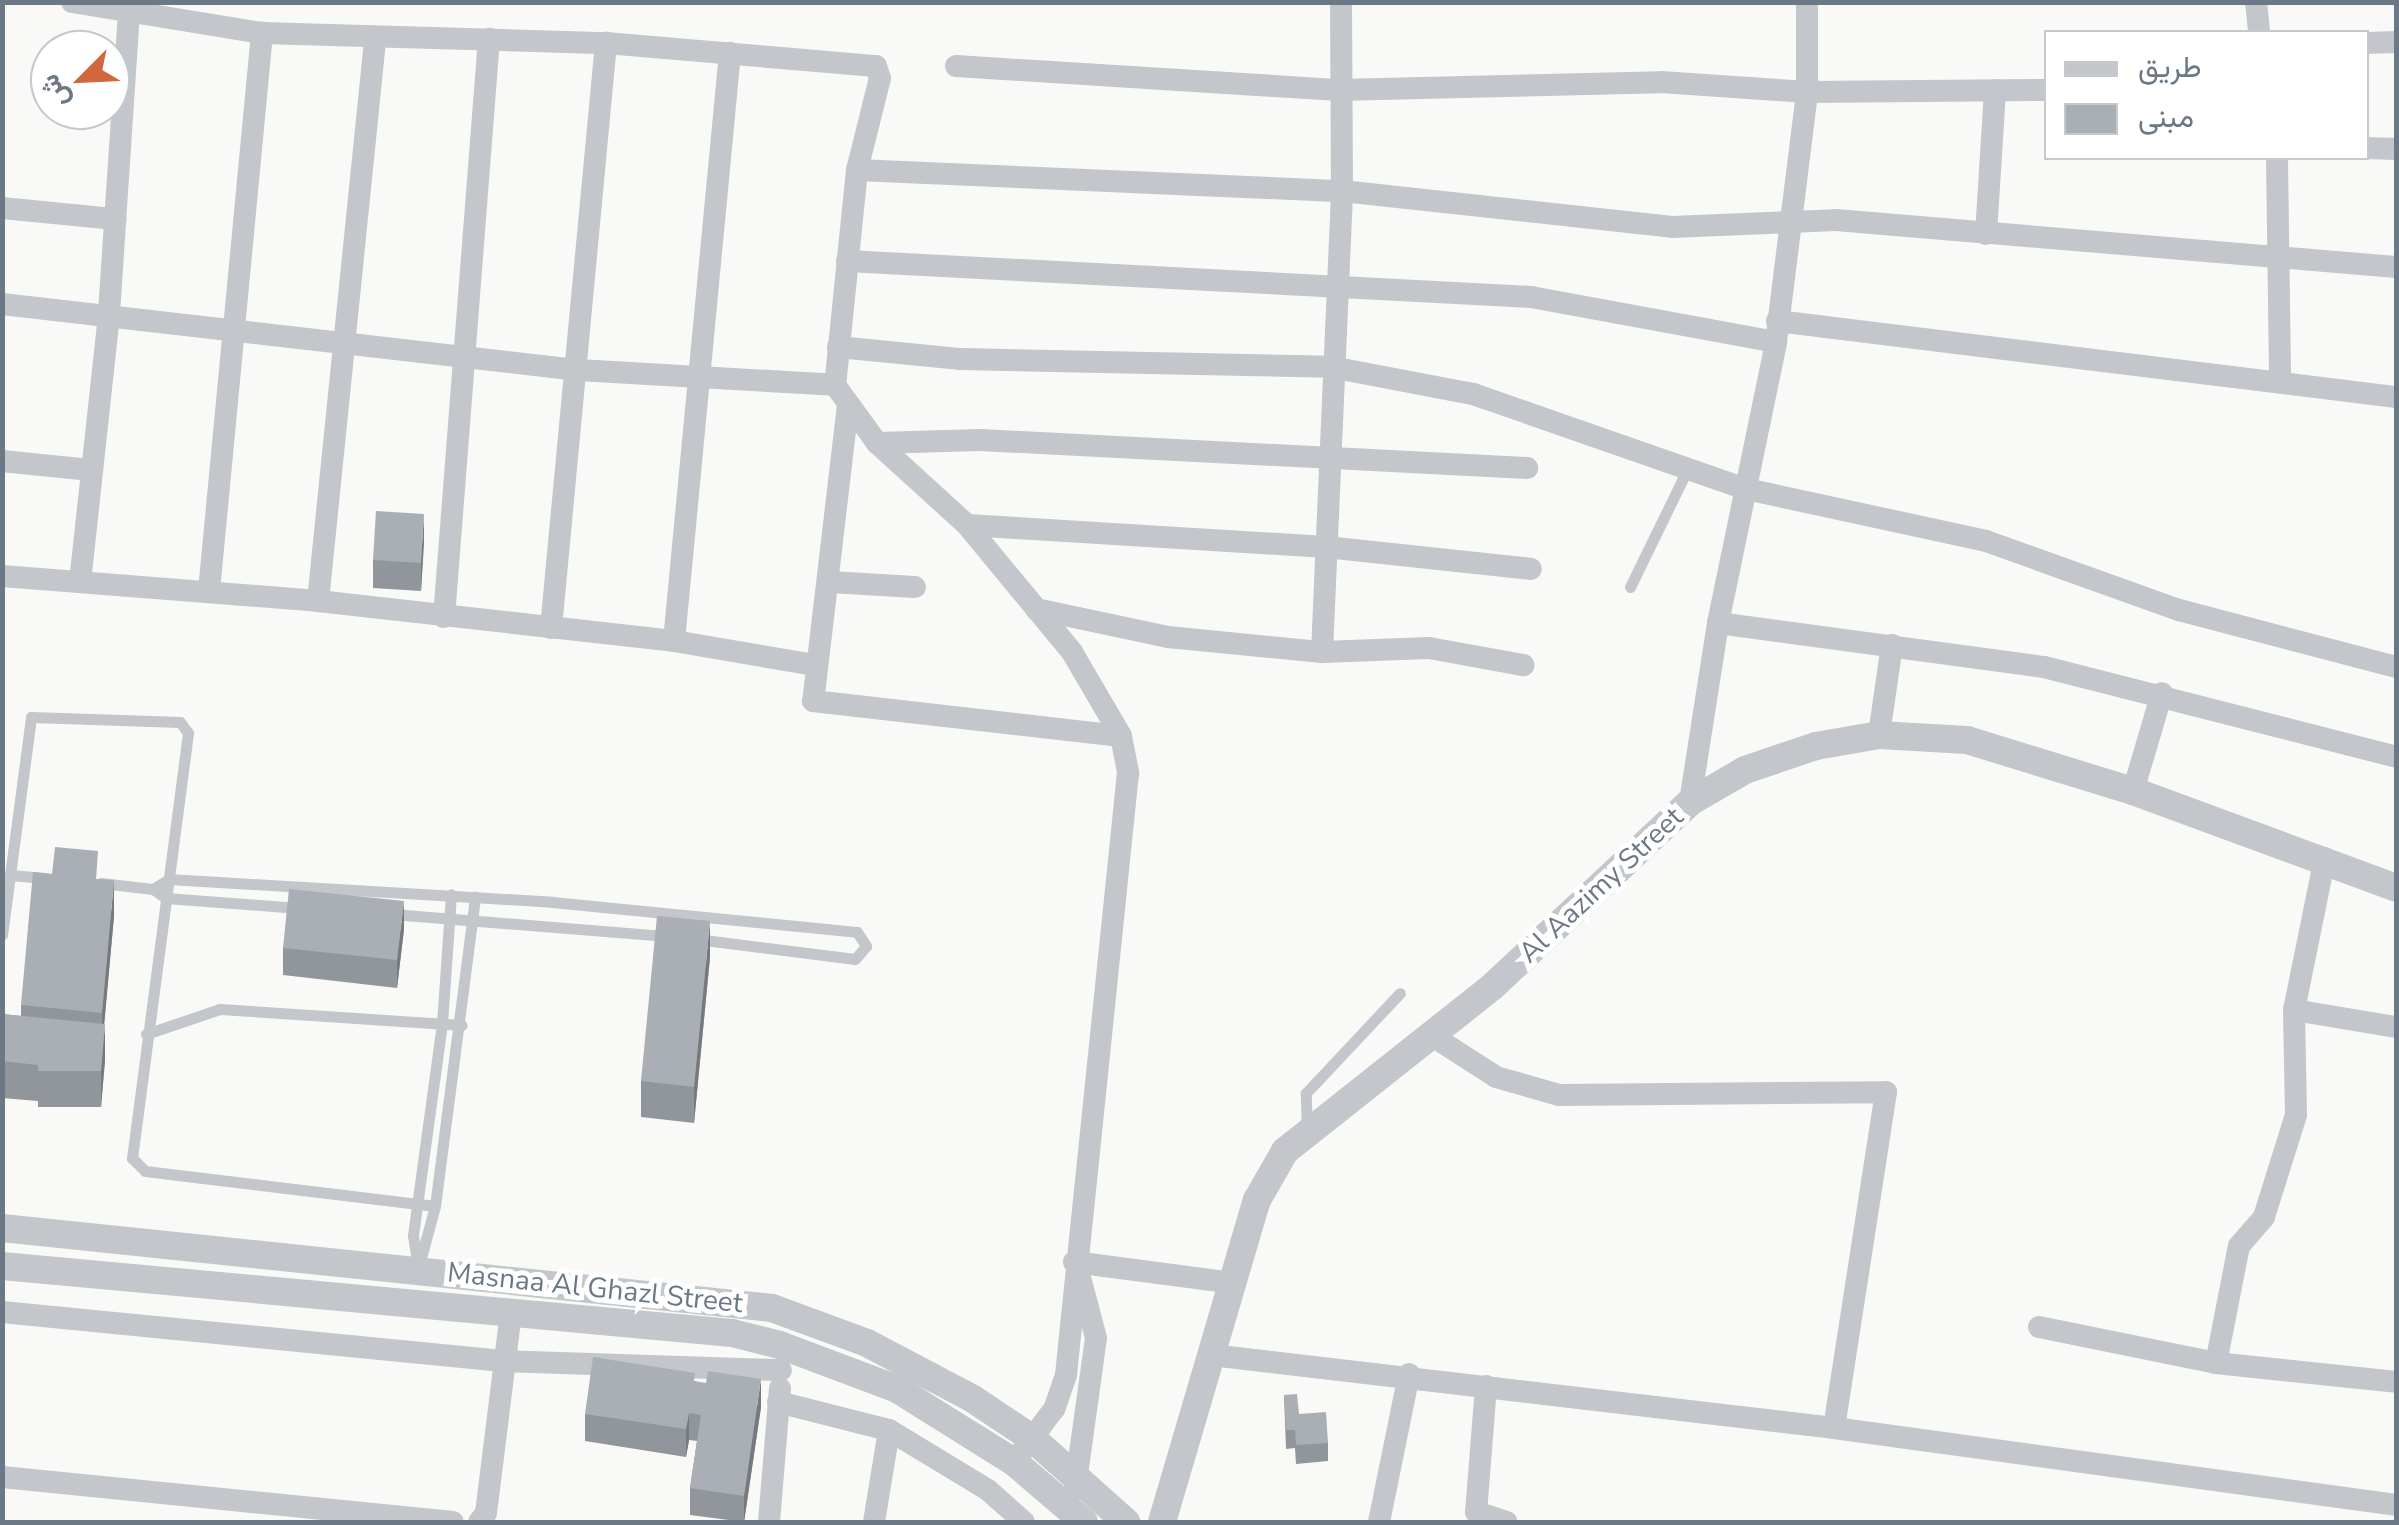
<!DOCTYPE html>
<meta charset="utf-8">
<style>
body{margin:0}
#map{position:relative;width:2399px;height:1525px;overflow:hidden;background:#f9f9f7;font-family:"Nunito Sans",Vazirmatn,sans-serif}
div>[style]{position:absolute}
[style*='--x']{left:calc(var(--x)*1px);top:calc(var(--y)*1px);width:calc(var(--w)*1px);rotate:calc(var(--a)*1deg)}
.service>*{height:11px;margin:-5.5px;padding:0 5.5px;transform-origin:5.5px;border-radius:5.5px;background:#c3c6ca}
.minor>*{height:22px;margin:-11px;padding:0 11px;transform-origin:11px;border-radius:11px;background:#c3c6ca}
.tertiary>*{height:28px;margin:-14px;padding:0 14px;transform-origin:14px;border-radius:14px;background:#c3c6ca}
.wall>*{inset:0;background:#91969c}
.shaded-wall>*{inset:0;background:#767a7f}
.building>*{inset:0;background:#a9afb5}
span{translate:-50% -50%;white-space:nowrap;text-align:center;line-height:1.15;-webkit-text-stroke:10px #fff;paint-order:stroke}
.street-label{font-size:28px;color:#6b7885}
.frame{position:absolute;inset:0;border:5px solid #6b7885;pointer-events:none}
.legend{position:absolute;left:2044px;top:30px;width:325px;height:130px;box-sizing:border-box;background:#fff;border:2px solid #c4c9ce;margin:0;padding:12px 18px;list-style:none;font-size:30px;color:#6b7885}
.legend li{display:flex;align-items:center;gap:20px;height:50px}
.legend b{width:50px;border:2px solid #c4c9ce}
.north{position:absolute;left:30px;top:30px;width:100px;height:100px;box-sizing:border-box;background:#fff;border:2px solid #c4c9ce;border-radius:50%;rotate:246deg;font-size:28px;font-weight:700;line-height:40px;text-align:center;color:#6b7885}
.north::after{content:'';display:block;margin:auto;width:35px;height:45px;background:#d2673e;clip-path:polygon(50% 0,100% 100%,50% 72%,0 100%)}
</style>
<div id="map">
<div class="service">
<div style="--x:1630;--y:587;--w:130;--a:-64"></div>
<div style="--x:10;--y:875;--w:37;--a:5"></div>
<div style="--x:101;--y:883;--w:52;--a:6.6"></div>
<div style="--x:153;--y:889;--w:16;--a:35"></div>
<div style="--x:166;--y:898;--w:132;--a:4.3"></div>
<div style="--x:153;--y:889;--w:19;--a:-32"></div>
<div style="--x:169;--y:879;--w:384;--a:3.4"></div>
<div style="--x:552;--y:902;--w:306;--a:5.6"></div>
<div style="--x:857;--y:932;--w:17;--a:57"></div>
<div style="--x:866;--y:946;--w:17;--a:130"></div>
<div style="--x:855;--y:959;--w:160;--a:-172.8"></div>
<div style="--x:392;--y:914;--w:276;--a:4.6"></div>
<div style="--x:2;--y:935;--w:220;--a:-82.4"></div>
<div style="--x:31;--y:717;--w:149;--a:1.9"></div>
<div style="--x:180;--y:722;--w:14;--a:54"></div>
<div style="--x:188;--y:733;--w:429;--a:97.5"></div>
<div style="--x:132;--y:1158;--w:18;--a:45"></div>
<div style="--x:145;--y:1171;--w:292;--a:6.9"></div>
<div style="--x:146;--y:1034;--w:78;--a:-18.7"></div>
<div style="--x:220;--y:1009;--w:242;--a:3.8"></div>
<div style="--x:1307;--y:1131;--w:38;--a:-92"></div>
<div style="--x:1306;--y:1093;--w:137;--a:-46.8"></div>
<div style="--x:418;--y:1267;--w:32;--a:-99"></div>
<div style="--x:413;--y:1235;--w:214;--a:-82.2"></div>
<div style="--x:442;--y:1023;--w:129;--a:-86"></div>
<div style="--x:418;--y:1269;--w:65;--a:-74.9"></div>
<div style="--x:435;--y:1206;--w:312;--a:-82.6"></div>
</div>
<div class="minor">
<div style="--x:72;--y:2;--w:193;--a:9.3"></div>
<div style="--x:262;--y:33;--w:344;--a:1.7"></div>
<div style="--x:606;--y:43;--w:271;--a:4.9"></div>
<div style="--x:876;--y:66;--w:13;--a:72"></div>
<div style="--x:880;--y:78;--w:95;--a:104"></div>
<div style="--x:857;--y:170;--w:216;--a:95.8"></div>
<div style="--x:835;--y:385;--w:72;--a:54.1"></div>
<div style="--x:877;--y:443;--w:122;--a:42.3"></div>
<div style="--x:967;--y:525;--w:165;--a:50.4"></div>
<div style="--x:1072;--y:652;--w:97;--a:59.7"></div>
<div style="--x:1121;--y:736;--w:38;--a:79"></div>
<div style="--x:1128;--y:773;--w:605;--a:95.88"></div>
<div style="--x:1066;--y:1375;--w:36;--a:109"></div>
<div style="--x:1054;--y:1409;--w:66;--a:127"></div>
<div style="--x:2256;--y:2;--w:30;--a:84"></div>
<div style="--x:2366;--y:43;--w:30;--a:-2"></div>
<div style="--x:956;--y:66;--w:384;--a:3.6"></div>
<div style="--x:1339;--y:90;--w:322;--a:-1.4"></div>
<div style="--x:1661;--y:82;--w:146;--a:3.9"></div>
<div style="--x:1807;--y:92;--w:239;--a:-0.5"></div>
<div style="--x:2366;--y:148;--w:30;--a:2"></div>
<div style="--x:2277;--y:158;--w:224;--a:89.2"></div>
<div style="--x:857;--y:170;--w:485;--a:2.5"></div>
<div style="--x:1342;--y:191;--w:332;--a:6.2"></div>
<div style="--x:1672;--y:227;--w:164;--a:-2.4"></div>
<div style="--x:1836;--y:220;--w:562;--a:4.8"></div>
<div style="--x:2;--y:208;--w:114;--a:5.6"></div>
<div style="--x:1986;--y:234;--w:144;--a:-86.4"></div>
<div style="--x:847;--y:261;--w:685;--a:3.01"></div>
<div style="--x:1531;--y:297;--w:249;--a:10.4"></div>
<div style="--x:2;--y:304;--w:580;--a:6.54"></div>
<div style="--x:578;--y:370;--w:257;--a:3.3"></div>
<div style="--x:1777;--y:321;--w:624;--a:7"></div>
<div style="--x:838;--y:347;--w:124;--a:5.6"></div>
<div style="--x:961;--y:359;--w:370;--a:1.2"></div>
<div style="--x:1331;--y:367;--w:145;--a:10.8"></div>
<div style="--x:1473;--y:394;--w:289;--a:19.2"></div>
<div style="--x:1746;--y:489;--w:246;--a:12.2"></div>
<div style="--x:1986;--y:541;--w:205;--a:19.7"></div>
<div style="--x:2179;--y:610;--w:224;--a:14.7"></div>
<div style="--x:848;--y:405;--w:298;--a:96.7"></div>
<div style="--x:813;--y:701;--w:310;--a:6.5"></div>
<div style="--x:877;--y:443;--w:103;--a:-1.7"></div>
<div style="--x:980;--y:440;--w:548;--a:2.93"></div>
<div style="--x:2;--y:461;--w:89;--a:5.8"></div>
<div style="--x:967;--y:525;--w:360;--a:3.5"></div>
<div style="--x:1326;--y:547;--w:206;--a:6.1"></div>
<div style="--x:2;--y:576;--w:317;--a:4.5"></div>
<div style="--x:318;--y:601;--w:563;--a:-84.19"></div>
<div style="--x:80;--y:582;--w:271;--a:-83.8"></div>
<div style="--x:109;--y:313;--w:302;--a:-86.2"></div>
<div style="--x:830;--y:582;--w:85;--a:3.4"></div>
<div style="--x:209;--y:591;--w:561;--a:-84.57"></div>
<div style="--x:318;--y:601;--w:358;--a:6.4"></div>
<div style="--x:674;--y:641;--w:142;--a:9.7"></div>
<div style="--x:1036;--y:609;--w:135;--a:12"></div>
<div style="--x:1168;--y:637;--w:155;--a:5.6"></div>
<div style="--x:1322;--y:652;--w:107;--a:-2.1"></div>
<div style="--x:1429;--y:648;--w:96;--a:10.3"></div>
<div style="--x:444;--y:617;--w:580;--a:-85.55"></div>
<div style="--x:1718;--y:623;--w:329;--a:7.7"></div>
<div style="--x:2044;--y:667;--w:363;--a:14.3"></div>
<div style="--x:551;--y:628;--w:588;--a:-84.63"></div>
<div style="--x:674;--y:641;--w:591;--a:-84.56"></div>
<div style="--x:1322;--y:652;--w:461;--a:-87.5"></div>
<div style="--x:1342;--y:191;--w:189;--a:-90.3"></div>
<div style="--x:1879;--y:735;--w:91;--a:-81.8"></div>
<div style="--x:2133;--y:791;--w:102;--a:-73.5"></div>
<div style="--x:1690;--y:802;--w:181;--a:-81.1"></div>
<div style="--x:1718;--y:623;--w:287;--a:-78.3"></div>
<div style="--x:1776;--y:342;--w:252;--a:-82.9"></div>
<div style="--x:1807;--y:92;--w:90;--a:-90"></div>
<div style="--x:2294;--y:1010;--w:103;--a:9.5"></div>
<div style="--x:1434;--y:1037;--w:74;--a:32.8"></div>
<div style="--x:1496;--y:1077;--w:66;--a:15.9"></div>
<div style="--x:1559;--y:1095;--w:327;--a:-0.5"></div>
<div style="--x:1886;--y:1092;--w:340;--a:98.8"></div>
<div style="--x:1074;--y:1262;--w:160;--a:7.5"></div>
<div style="--x:2;--y:1312;--w:503;--a:5.59"></div>
<div style="--x:503;--y:1361;--w:278;--a:1.9"></div>
<div style="--x:2039;--y:1327;--w:181;--a:11.5"></div>
<div style="--x:2216;--y:1363;--w:181;--a:6"></div>
<div style="--x:1211;--y:1355;--w:627;--a:6.68"></div>
<div style="--x:1834;--y:1428;--w:567;--a:7.8"></div>
<div style="--x:2216;--y:1363;--w:119;--a:-78.9"></div>
<div style="--x:2239;--y:1246;--w:38;--a:-49"></div>
<div style="--x:2264;--y:1217;--w:107;--a:-72.6"></div>
<div style="--x:2296;--y:1115;--w:105;--a:-91.1"></div>
<div style="--x:2294;--y:1010;--w:155;--a:-78.5"></div>
<div style="--x:1486;--y:1386;--w:126;--a:94.5"></div>
<div style="--x:1476;--y:1512;--w:32;--a:18"></div>
<div style="--x:778;--y:1402;--w:114;--a:14.2"></div>
<div style="--x:889;--y:1430;--w:116;--a:31.2"></div>
<div style="--x:988;--y:1490;--w:48;--a:41.6"></div>
<div style="--x:2;--y:1477;--w:453;--a:5.7"></div>
<div style="--x:1075;--y:1489;--w:152;--a:-82.1"></div>
<div style="--x:1096;--y:1338;--w:70;--a:-104.8"></div>
<div style="--x:479;--y:1522;--w:11;--a:-52"></div>
<div style="--x:486;--y:1513;--w:203;--a:-82.9"></div>
<div style="--x:769;--y:1522;--w:134;--a:-85.3"></div>
<div style="--x:874;--y:1522;--w:93;--a:-80.7"></div>
<div style="--x:1379;--y:1522;--w:151;--a:-78.5"></div>
</div>
<div class="tertiary">
<div style="--x:2;--y:1228;--w:774;--a:5.93"></div>
<div style="--x:772;--y:1308;--w:101;--a:20.2"></div>
<div style="--x:867;--y:1343;--w:120;--a:27.8"></div>
<div style="--x:973;--y:1399;--w:72;--a:33.7"></div>
<div style="--x:1033;--y:1439;--w:125;--a:41.7"></div>
<div style="--x:2;--y:1266;--w:733;--a:5.24"></div>
<div style="--x:732;--y:1333;--w:49;--a:14"></div>
<div style="--x:780;--y:1345;--w:125;--a:20.6"></div>
<div style="--x:897;--y:1389;--w:138;--a:32"></div>
<div style="--x:1014;--y:1462;--w:92;--a:40.6"></div>
<div style="--x:1162;--y:1522;--w:336;--a:-73.6"></div>
<div style="--x:1257;--y:1200;--w:56;--a:-60.3"></div>
<div style="--x:1285;--y:1151;--w:265;--a:-38.4"></div>
<div style="--x:1493;--y:986;--w:270;--a:-43"></div>
<div style="--x:1690;--y:802;--w:64;--a:-30.2"></div>
<div style="--x:1745;--y:770;--w:75;--a:-18.7"></div>
<div style="--x:1816;--y:746;--w:64;--a:-9.9"></div>
<div style="--x:1879;--y:735;--w:88;--a:3.3"></div>
<div style="--x:1967;--y:740;--w:174;--a:17.1"></div>
<div style="--x:2133;--y:791;--w:280;--a:20.2"></div>
</div>
<div class="wall">
<div style="clip-path:polygon(424px 541px,421px 591px,373px 588px,373px 560px)"></div>
<div style="clip-path:polygon(98px 879px,114px 916px,104px 1024px,105px 1060px,101px 1107px,38px 1107px,38px 1101px,2px 1098px,2px 1014px,21px 1016px,21px 1005px)"></div>
<div style="clip-path:polygon(404px 929px,397px 988px,283px 975px,283px 948px)"></div>
<div style="clip-path:polygon(710px 957px,694px 1123px,641px 1117px,641px 1081px)"></div>
<div style="clip-path:polygon(695px 1381px,761px 1407px,744px 1522px,690px 1515px,690px 1488px,697px 1441px,689px 1440px,686px 1457px,585px 1441px,585px 1414px)"></div>
<div style="clip-path:polygon(1284px 1395px,1299px 1414px,1328px 1443px,1328px 1461px,1296px 1464px,1295px 1448px,1286px 1449px)"></div>
</div>
<div class="shaded-wall">
<div style="clip-path:polygon(424px 514px,424px 541px,421px 591px,421px 563px)"></div>
<div style="clip-path:polygon(114px 880px,114px 916px,102px 1049px,102px 1013px)"></div>
<div style="clip-path:polygon(404px 901px,404px 929px,397px 988px,397px 960px)"></div>
<div style="clip-path:polygon(710px 921px,710px 957px,694px 1123px,694px 1087px)"></div>
<div style="clip-path:polygon(105px 1024px,105px 1060px,101px 1107px,101px 1071px)"></div>
<div style="clip-path:polygon(761px 1379px,761px 1407px,744px 1522px,744px 1496px)"></div>
<div style="clip-path:polygon(689px 1413px,689px 1440px,686px 1457px,686px 1429px)"></div>
</div>
<div class="building">
<div style="clip-path:polygon(376px 511px,424px 514px,421px 563px,373px 560px)"></div>
<div style="clip-path:polygon(55px 847px,98px 851px,96px 879px,114px 880px,102px 1013px,21px 1005px,33px 872px,52px 874px)"></div>
<div style="clip-path:polygon(289px 889px,404px 901px,397px 960px,283px 948px)"></div>
<div style="clip-path:polygon(657px 916px,710px 921px,694px 1087px,641px 1081px)"></div>
<div style="clip-path:polygon(2px 1014px,105px 1024px,101px 1071px,38px 1071px,38px 1065px,2px 1061px)"></div>
<div style="clip-path:polygon(593px 1357px,695px 1373px,694px 1381px,706px 1383px,708px 1371px,761px 1379px,744px 1496px,690px 1488px,701px 1415px,689px 1413px,686px 1429px,585px 1414px)"></div>
<div style="clip-path:polygon(1297px 1394px,1299px 1414px,1326px 1412px,1328px 1443px,1296px 1445px,1295px 1430px,1286px 1430px,1284px 1395px)"></div>
</div>
<div class="street-label">
<span style="left:1601px;top:885px;rotate:-43deg">Al Aazimy Street</span>
<span style="left:595px;top:1288px;rotate:6deg">Masnaa Al Ghazl Street</span>
</div>
<div class="frame"></div>
<ul class="legend">
<li><b style="height:12px;background:#c3c6ca"></b>طريق</li>
<li><b style="height:28px;background:#a9afb5"></b>مبنى</li>
</ul>
<div class="north">ش</div>
</div>
